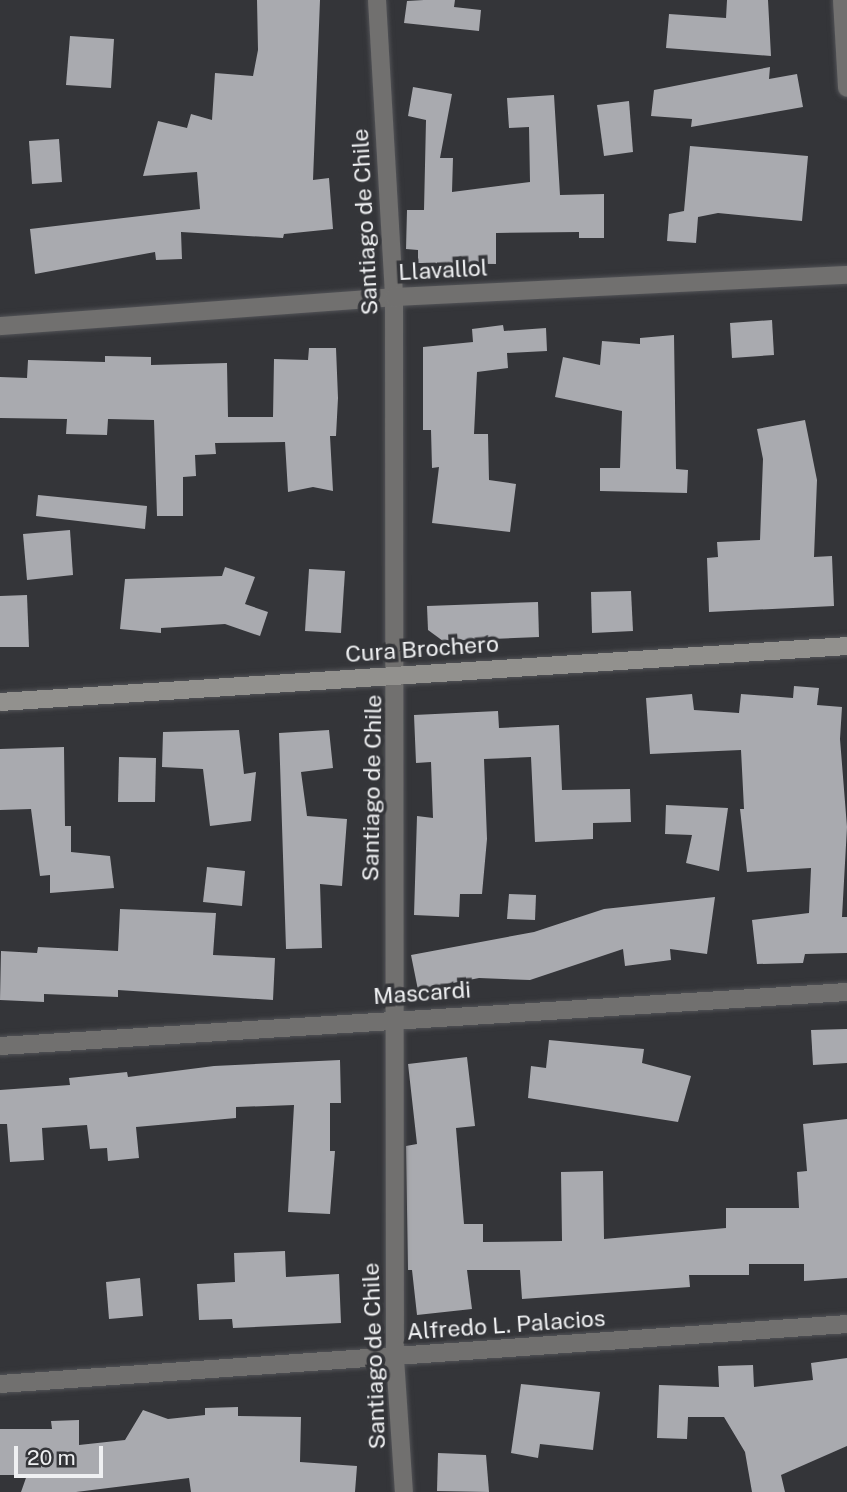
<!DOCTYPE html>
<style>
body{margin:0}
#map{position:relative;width:847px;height:1492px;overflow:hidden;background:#343539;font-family:"Public Sans",sans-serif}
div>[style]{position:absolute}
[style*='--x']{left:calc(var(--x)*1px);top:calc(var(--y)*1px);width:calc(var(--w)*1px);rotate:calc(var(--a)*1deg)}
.building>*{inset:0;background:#a9aaaf}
.roads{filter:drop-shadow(0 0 2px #525357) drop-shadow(0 0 2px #525357)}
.street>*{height:18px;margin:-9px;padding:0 9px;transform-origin:9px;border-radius:9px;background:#71706f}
.secondary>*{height:18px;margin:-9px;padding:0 9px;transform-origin:9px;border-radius:9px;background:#92918e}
span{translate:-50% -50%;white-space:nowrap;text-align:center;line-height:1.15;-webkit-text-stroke:7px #343539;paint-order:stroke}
.street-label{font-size:23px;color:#eff0f2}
.scale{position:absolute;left:14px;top:1446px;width:89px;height:32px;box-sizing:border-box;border:4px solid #eff0f2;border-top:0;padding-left:9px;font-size:21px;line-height:24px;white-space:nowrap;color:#eff0f2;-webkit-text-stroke:5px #343539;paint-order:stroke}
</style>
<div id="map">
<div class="building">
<div style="clip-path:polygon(257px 0,320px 0,313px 180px,329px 178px,333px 229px,284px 234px,283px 238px,181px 232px,182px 259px,156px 260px,155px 252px,35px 274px,30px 229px,200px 209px,197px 172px,143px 176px,158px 121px,187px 128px,191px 114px,212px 120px,215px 73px,253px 76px,258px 50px)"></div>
<div style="clip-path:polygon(424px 0,455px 0,454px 7px,481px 10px,479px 31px,404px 23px,407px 1px)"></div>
<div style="clip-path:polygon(727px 0,768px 0,771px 56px,666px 48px,669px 14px,726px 18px)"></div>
<div style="clip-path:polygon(70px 36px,114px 39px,111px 88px,66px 85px)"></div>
<div style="clip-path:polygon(770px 67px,769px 79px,797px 74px,803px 107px,691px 127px,692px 119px,651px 116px,654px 90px)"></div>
<div style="clip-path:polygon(413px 87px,452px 94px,440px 158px,453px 158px,452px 192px,530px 182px,529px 127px,509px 128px,507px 98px,554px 95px,560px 195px,604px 194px,604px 238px,579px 238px,579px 232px,496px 233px,496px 264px,418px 263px,418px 250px,406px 249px,407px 210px,424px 210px,426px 120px,408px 116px)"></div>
<div style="clip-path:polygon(629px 101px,633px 152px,604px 156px,597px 105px)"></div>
<div style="clip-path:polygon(59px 139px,62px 182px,32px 184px,29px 141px)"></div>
<div style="clip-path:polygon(690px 146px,808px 156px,802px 221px,718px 213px,698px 217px,696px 243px,667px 241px,669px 214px,684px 211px)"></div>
<div style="clip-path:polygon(772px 320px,774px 355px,732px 358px,730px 323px)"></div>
<div style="clip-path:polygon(503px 325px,504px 331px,546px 328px,547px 351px,507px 353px,508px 368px,477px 372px,474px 434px,488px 434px,489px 480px,516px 484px,510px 532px,432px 523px,439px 467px,432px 468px,431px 430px,423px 430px,423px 347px,473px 342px,472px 329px)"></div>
<div style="clip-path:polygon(674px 335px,676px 469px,688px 470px,687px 493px,600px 491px,600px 468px,620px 468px,622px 411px,555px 397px,563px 357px,600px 365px,602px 341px,640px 344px,640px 338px)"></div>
<div style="clip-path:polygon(309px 348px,336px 348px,338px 398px,336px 436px,330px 436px,333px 491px,313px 487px,288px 492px,285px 442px,215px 443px,216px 454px,195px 455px,196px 476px,183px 477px,183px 516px,157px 516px,154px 420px,108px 419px,107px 435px,66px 434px,67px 419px,0 418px,0 377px,27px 378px,28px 360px,105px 362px,105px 356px,151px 357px,151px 365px,227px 363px,228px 417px,273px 417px,274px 359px,308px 360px)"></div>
<div style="clip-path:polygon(805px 420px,817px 480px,814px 557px,832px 556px,834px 606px,709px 612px,707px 558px,718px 557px,717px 542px,760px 540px,763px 459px,757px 429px)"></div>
<div style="clip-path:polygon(38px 495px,147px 506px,145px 529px,36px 516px)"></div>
<div style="clip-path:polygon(70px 530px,73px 575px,27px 580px,23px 534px)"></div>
<div style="clip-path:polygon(225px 567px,255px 577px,245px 604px,268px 612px,260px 636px,225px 624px,161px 628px,161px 633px,120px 629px,125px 579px,222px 576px)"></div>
<div style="clip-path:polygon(309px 569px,345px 571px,341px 633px,305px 631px)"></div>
<div style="clip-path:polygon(631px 591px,633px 631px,592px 633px,591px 592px)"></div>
<div style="clip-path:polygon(27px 595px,29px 647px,0 647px,0 596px)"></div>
<div style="clip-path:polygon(538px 602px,539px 637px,443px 641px,428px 630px,427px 606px)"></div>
<div style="clip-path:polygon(794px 686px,819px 688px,817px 705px,842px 707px,840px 739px,847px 827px,842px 917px,847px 917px,847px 953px,805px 954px,803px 963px,757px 964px,752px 920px,809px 913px,811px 868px,747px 872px,740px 809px,744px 809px,741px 750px,650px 754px,646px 698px,692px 694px,694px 710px,739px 713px,741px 694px,793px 698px)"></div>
<div style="clip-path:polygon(498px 711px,499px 728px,559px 725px,562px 790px,630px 789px,631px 822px,593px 823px,593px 839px,535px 842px,531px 757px,484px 759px,487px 839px,482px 894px,460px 894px,459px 917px,414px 915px,417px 816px,433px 818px,431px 762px,416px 763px,414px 715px)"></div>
<div style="clip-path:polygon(239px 730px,244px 774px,256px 772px,251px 821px,210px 826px,203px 769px,162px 767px,163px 732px)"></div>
<div style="clip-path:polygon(329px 730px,333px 768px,301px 772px,307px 816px,347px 819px,342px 886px,320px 884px,322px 948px,286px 949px,279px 733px)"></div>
<div style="clip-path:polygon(64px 747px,65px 826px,71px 826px,71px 852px,110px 856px,114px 888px,50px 893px,50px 875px,40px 876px,31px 809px,0 810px,0 749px)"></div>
<div style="clip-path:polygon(119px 757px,156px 758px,155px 802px,118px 802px)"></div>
<div style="clip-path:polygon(666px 805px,728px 808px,719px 871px,686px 863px,692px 835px,665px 834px)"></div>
<div style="clip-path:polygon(207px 867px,245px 871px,242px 906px,203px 902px)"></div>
<div style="clip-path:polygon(509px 894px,536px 895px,535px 920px,507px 919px)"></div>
<div style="clip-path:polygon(715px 897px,707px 954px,670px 949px,671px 960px,625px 966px,623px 949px,530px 980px,479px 978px,418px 990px,411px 955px,534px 932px,604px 909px)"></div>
<div style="clip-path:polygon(120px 909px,216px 913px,213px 955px,275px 958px,273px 1000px,118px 990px,118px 997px,44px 994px,44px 1002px,0 1000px,1px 951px,37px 953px,38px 947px,118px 951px)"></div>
<div style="clip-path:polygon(847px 1029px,847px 1063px,813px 1065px,811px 1030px)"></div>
<div style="clip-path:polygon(549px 1040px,644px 1049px,642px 1063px,691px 1076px,678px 1122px,528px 1098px,531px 1066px,546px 1068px)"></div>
<div style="clip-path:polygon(467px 1057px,475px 1126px,456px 1128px,464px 1224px,483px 1224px,483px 1242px,562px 1241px,561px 1172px,603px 1171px,604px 1239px,726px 1228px,726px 1208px,799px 1208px,797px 1172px,807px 1171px,803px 1124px,847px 1119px,847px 1278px,804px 1281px,804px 1264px,749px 1264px,749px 1275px,689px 1275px,690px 1287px,522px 1299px,520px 1270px,467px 1270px,472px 1309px,417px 1315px,412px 1270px,408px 1270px,406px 1146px,417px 1144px,408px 1064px)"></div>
<div style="clip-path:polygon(340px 1060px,341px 1103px,330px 1103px,330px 1151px,335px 1151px,330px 1214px,288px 1212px,294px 1105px,236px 1107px,236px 1118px,136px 1127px,139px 1158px,108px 1161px,107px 1148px,90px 1149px,87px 1125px,42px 1128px,44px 1160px,10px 1162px,7px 1124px,0 1124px,0 1090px,70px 1085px,69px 1078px,127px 1072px,128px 1077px,214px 1066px)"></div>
<div style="clip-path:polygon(285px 1251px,286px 1277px,339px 1274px,341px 1323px,233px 1328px,232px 1319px,199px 1320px,197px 1284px,235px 1282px,234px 1253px)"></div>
<div style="clip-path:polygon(140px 1278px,143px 1316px,109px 1319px,106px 1282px)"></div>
<div style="clip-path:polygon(847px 1358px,847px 1446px,781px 1475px,785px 1492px,752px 1492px,745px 1452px,724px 1417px,688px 1417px,687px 1439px,657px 1438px,659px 1385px,719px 1387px,718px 1366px,753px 1365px,754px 1387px,813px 1380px,811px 1363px)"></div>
<div style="clip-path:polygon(521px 1384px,600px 1392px,593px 1450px,540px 1444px,538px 1458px,511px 1453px)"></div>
<div style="clip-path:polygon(238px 1407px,238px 1416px,301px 1417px,300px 1462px,357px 1466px,355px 1492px,191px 1492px,189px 1478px,76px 1492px,21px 1492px,27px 1475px,0 1475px,0 1429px,52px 1429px,51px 1421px,79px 1420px,79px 1445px,125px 1440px,143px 1410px,168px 1419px,205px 1415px,205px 1408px)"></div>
<div style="clip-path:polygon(438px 1453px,486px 1455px,489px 1492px,437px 1491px)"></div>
</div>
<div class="roads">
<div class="street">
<div style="--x:377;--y:0;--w:297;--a:86.7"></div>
<div style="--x:394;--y:297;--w:1061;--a:89.95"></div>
<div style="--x:395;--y:1358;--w:134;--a:86.2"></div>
<div style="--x:842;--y:0;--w:88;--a:86.7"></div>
<div style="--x:0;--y:326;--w:395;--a:-4.2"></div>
<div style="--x:394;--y:297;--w:454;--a:-2.8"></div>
<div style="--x:0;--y:1046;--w:849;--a:-3.65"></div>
<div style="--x:0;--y:1384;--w:849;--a:-4.05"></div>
</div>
<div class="secondary">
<div style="--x:0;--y:702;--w:849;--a:-3.78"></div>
</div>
</div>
<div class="street-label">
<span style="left:365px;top:222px;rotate:-93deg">Santiago de Chile</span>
<span style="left:443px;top:270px;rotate:-3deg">Llavallol</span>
<span style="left:422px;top:649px;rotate:-4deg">Cura Brochero</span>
<span style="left:372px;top:788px;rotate:-89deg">Santiago de Chile</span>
<span style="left:422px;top:993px;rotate:-4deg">Mascardi</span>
<span style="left:506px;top:1325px;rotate:-4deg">Alfredo L. Palacios</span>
<span style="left:374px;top:1356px;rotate:-92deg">Santiago de Chile</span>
</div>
<div class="scale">20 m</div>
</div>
